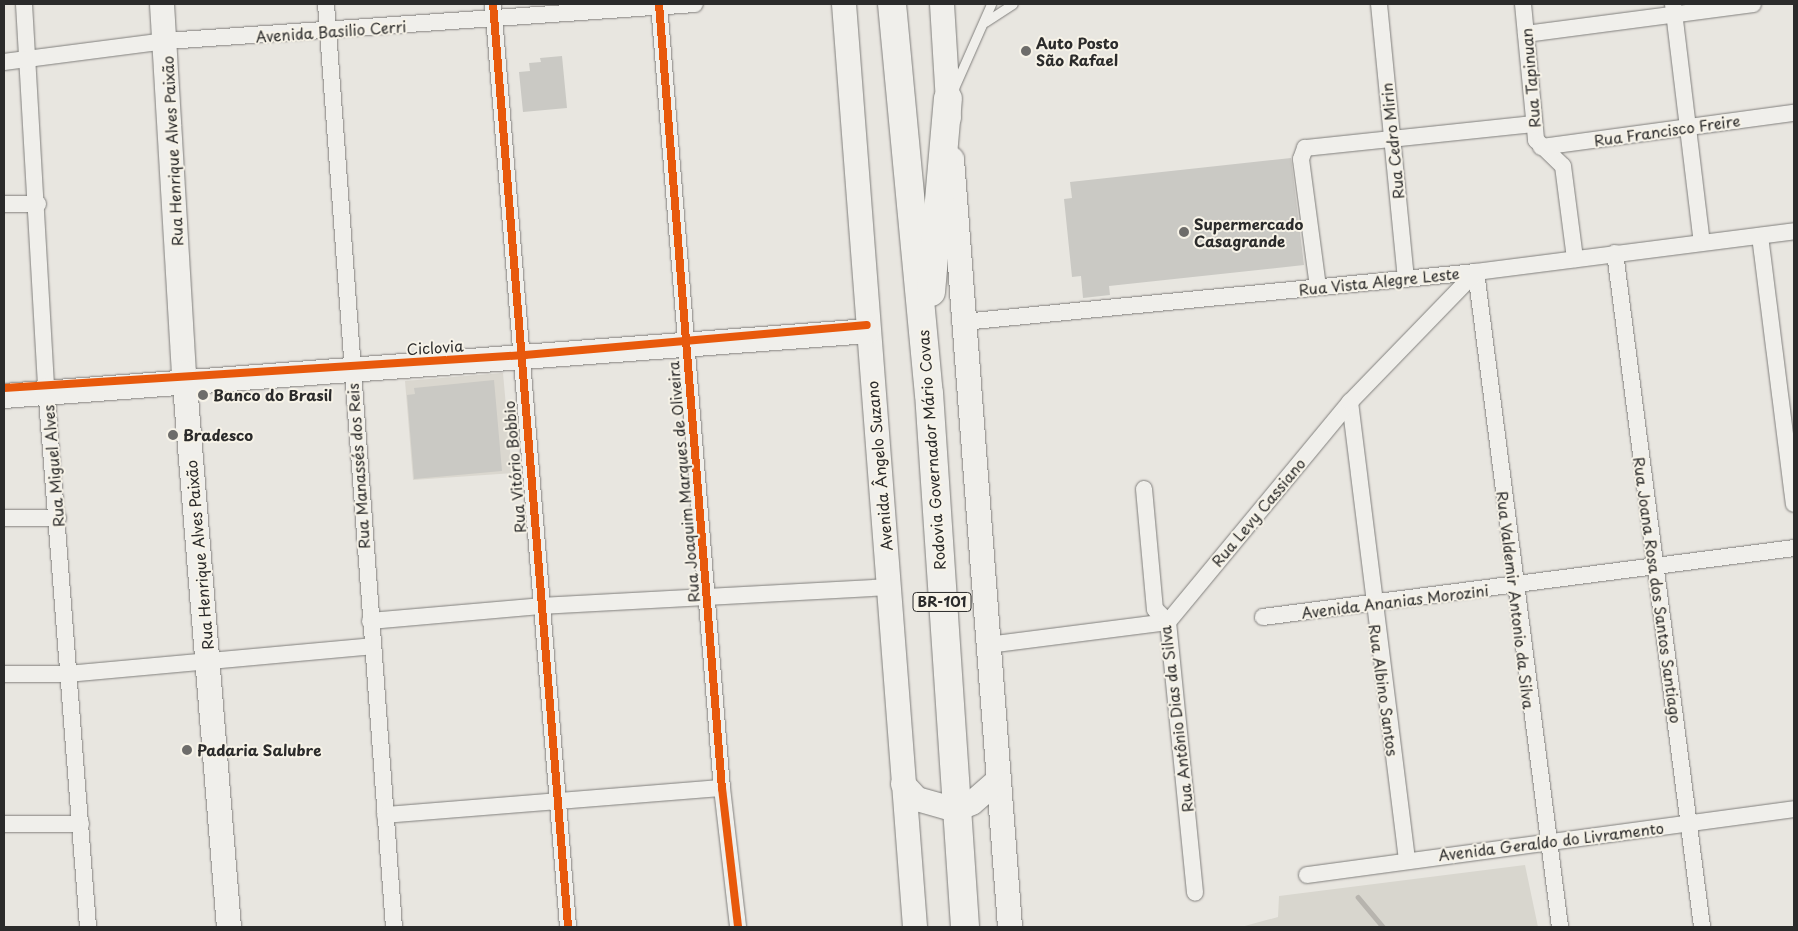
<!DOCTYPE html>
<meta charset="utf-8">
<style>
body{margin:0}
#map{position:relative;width:1798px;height:931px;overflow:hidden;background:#e8e6e0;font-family:"Playpen Sans",sans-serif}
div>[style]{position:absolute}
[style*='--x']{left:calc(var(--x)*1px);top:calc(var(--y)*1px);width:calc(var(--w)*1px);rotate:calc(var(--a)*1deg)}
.built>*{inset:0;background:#dad7cf}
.green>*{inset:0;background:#d8d6ce}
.stream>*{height:4.5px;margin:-2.25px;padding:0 2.25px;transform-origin:2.25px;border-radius:2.25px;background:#b7b4ae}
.building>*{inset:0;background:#cac9c4}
.roads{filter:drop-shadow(0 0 1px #807f7c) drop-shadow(0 0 1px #807f7c)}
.lane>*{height:9px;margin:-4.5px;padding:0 4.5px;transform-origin:4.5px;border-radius:4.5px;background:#f0efeb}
.street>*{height:16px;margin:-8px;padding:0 8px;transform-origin:8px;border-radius:8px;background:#f0efeb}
.secondary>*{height:24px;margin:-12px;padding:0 12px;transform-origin:12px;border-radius:12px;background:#f0efeb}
.highway>*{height:28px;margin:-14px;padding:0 14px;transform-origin:14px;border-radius:14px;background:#f0efeb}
.cycleway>*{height:8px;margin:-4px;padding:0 4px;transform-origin:4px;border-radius:4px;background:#e8590c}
.dots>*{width:14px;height:14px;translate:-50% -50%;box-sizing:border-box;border:2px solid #f7f3e8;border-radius:50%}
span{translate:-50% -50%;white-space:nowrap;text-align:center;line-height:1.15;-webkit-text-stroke:4px #f7f3e8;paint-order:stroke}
.shield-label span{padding:1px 4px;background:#f7f3e8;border:1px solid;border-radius:4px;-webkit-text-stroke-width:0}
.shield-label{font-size:14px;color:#2b2b2b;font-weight:700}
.street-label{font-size:15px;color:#2b2b2b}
.poi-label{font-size:15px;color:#2b2b2b;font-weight:700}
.left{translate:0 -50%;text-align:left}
.frame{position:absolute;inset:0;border:5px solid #2b2b2b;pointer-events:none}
</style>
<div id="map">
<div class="built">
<div style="clip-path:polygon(503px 373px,512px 473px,413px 480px,405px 381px)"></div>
</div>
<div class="green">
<div style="clip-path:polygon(1525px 865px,1538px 927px,1241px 927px,1278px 917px,1279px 896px)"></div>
</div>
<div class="stream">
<div style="--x:1358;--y:897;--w:39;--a:50"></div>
</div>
<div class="building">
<div style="clip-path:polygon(562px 56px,567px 108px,523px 112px,519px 72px,530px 71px,529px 63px,541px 62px,540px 58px)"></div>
<div style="clip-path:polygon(1291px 158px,1304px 265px,1109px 286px,1110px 295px,1083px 298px,1081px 276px,1072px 277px,1064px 199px,1072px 198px,1070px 182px)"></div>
<div style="clip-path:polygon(494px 380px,502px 471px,414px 479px,407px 395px,415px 394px,414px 388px)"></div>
</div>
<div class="roads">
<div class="lane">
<div style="--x:985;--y:22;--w:33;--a:-33"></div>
<div style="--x:954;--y:88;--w:92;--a:-66.2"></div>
</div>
<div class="street">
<div style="--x:24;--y:4;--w:383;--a:86.7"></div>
<div style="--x:46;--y:386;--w:543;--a:85.56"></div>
<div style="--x:326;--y:4;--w:926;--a:85.79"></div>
<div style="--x:493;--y:4;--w:926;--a:85.35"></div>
<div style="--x:659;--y:4;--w:787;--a:85.41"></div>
<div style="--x:722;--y:788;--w:140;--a:83.4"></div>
<div style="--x:1379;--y:4;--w:276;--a:84.4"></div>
<div style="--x:1523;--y:4;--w:137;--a:84.5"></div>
<div style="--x:1536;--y:140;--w:37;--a:44"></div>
<div style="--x:1563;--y:166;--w:94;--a:82.6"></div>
<div style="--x:1673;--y:4;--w:240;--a:83.1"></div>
<div style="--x:1526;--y:34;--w:229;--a:-7.5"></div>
<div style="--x:4;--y:62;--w:163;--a:-7.4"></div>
<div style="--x:166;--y:41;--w:530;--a:-4"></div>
<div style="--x:1541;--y:147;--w:255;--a:-7.7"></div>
<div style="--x:4;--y:204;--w:34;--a:0"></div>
<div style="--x:1760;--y:236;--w:270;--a:82.8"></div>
<div style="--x:1615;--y:253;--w:680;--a:82.64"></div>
<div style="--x:1476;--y:272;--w:660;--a:82.69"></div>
<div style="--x:1318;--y:287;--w:129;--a:-97.6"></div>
<div style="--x:1301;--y:159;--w:12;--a:-70"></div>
<div style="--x:1305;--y:148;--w:229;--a:-6"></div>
<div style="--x:963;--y:322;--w:515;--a:-5.57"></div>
<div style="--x:1476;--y:272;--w:321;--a:-7.3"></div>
<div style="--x:1350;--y:402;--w:460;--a:82.9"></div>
<div style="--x:1144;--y:489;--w:121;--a:84.8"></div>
<div style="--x:1155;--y:609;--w:18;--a:45"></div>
<div style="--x:1168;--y:622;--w:272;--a:84.3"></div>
<div style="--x:4;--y:518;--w:54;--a:0"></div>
<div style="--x:1263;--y:617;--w:535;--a:-7.4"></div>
<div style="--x:370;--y:621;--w:171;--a:-5"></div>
<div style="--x:540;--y:606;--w:350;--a:-3.1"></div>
<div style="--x:988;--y:645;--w:181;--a:-7.3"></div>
<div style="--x:1168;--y:622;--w:286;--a:-50.4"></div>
<div style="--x:1350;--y:402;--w:181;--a:-45.9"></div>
<div style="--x:4;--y:674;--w:63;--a:0"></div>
<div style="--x:67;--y:674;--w:306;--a:-5.2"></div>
<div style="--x:385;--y:815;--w:338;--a:-4.6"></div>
<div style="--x:4;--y:824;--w:77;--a:0"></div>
<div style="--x:1307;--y:875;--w:491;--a:-7.7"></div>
</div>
<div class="secondary">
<div style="--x:162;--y:4;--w:370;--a:86.6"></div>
<div style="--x:184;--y:373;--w:556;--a:85.36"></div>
<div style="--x:844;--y:4;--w:926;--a:85.6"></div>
<div style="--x:942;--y:4;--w:114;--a:86.5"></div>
<div style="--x:952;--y:159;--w:770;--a:85.68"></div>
<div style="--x:4;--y:396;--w:866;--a:-4.3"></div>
<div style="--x:903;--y:784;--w:21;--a:47"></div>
<div style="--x:917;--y:799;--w:41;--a:15.8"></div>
<div style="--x:956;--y:810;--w:17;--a:-24"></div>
<div style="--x:972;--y:803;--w:33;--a:-41"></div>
</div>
<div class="highway">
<div style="--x:892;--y:4;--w:391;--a:84.6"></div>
<div style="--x:929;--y:393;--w:535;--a:86.14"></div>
<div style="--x:931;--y:292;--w:194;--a:-85"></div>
</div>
</div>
<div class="cycleway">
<div style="--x:493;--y:4;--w:926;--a:85.35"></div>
<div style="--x:659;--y:4;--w:787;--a:85.41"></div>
<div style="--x:722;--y:788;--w:140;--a:83.4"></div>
<div style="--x:4;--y:388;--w:522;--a:-3.62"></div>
<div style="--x:525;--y:355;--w:343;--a:-5"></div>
</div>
<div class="dots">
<div style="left:1026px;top:51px;background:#6d6c6a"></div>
<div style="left:1184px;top:232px;background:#6d6c6a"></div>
<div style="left:203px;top:395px;background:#6d6c6a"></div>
<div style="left:173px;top:435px;background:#6d6c6a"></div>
<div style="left:187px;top:750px;background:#6d6c6a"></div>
</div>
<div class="shield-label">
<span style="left:942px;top:602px">BR-101</span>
</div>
<div class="street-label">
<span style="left:331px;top:31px;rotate:-4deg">Avenida Basilio Cerri</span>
<span style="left:1530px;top:78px;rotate:-95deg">Rua Tapinuan</span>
<span style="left:1667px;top:130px;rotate:-8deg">Rua Francisco Freire</span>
<span style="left:1392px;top:141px;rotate:-96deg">Rua Cedro Mirin</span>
<span style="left:172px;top:151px;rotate:-93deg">Rua Henrique Alves Paixão</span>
<span style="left:1379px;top:281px;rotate:-6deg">Rua Vista Alegre Leste</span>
<span style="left:435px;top:347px;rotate:-4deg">Ciclovia</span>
<span style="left:931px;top:450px;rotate:-94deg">Rodovia Governador Mário Covas</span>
<span style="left:53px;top:466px;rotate:-95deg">Rua Miguel Alves</span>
<span style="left:358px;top:466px;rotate:-94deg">Rua Manassés dos Reis</span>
<span style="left:879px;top:466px;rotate:-95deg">Avenida Ângelo Suzano</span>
<span style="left:514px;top:467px;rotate:-95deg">Rua Vitório Bobbio</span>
<span style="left:683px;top:482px;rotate:-95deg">Rua Joaquim Marques de Oliveira</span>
<span style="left:1258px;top:512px;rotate:-50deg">Rua Levy Cassiano</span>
<span style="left:199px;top:555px;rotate:-95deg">Rua Henrique Alves Paixão</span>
<span style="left:1658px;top:590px;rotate:82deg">Rua Joana Rosa dos Santos Santiago</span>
<span style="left:1516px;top:600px;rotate:83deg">Rua Valdemir Antonio da Silva</span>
<span style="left:1395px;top:601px;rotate:-7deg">Avenida Ananias Morozini</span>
<span style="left:1384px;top:690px;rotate:82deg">Rua Albino Santos</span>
<span style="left:1176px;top:719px;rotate:-97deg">Rua Antônio Dias da Silva</span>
<span style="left:1551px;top:841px;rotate:-7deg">Avenida Geraldo do Livramento</span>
</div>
<div class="poi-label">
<span class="left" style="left:1036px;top:51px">Auto Posto<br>São Rafael</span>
<span class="left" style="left:1194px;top:232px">Supermercado<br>Casagrande</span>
<span class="left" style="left:213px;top:395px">Banco do Brasil</span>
<span class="left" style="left:183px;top:435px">Bradesco</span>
<span class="left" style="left:197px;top:750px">Padaria Salubre</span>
</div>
<div class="frame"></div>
</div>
